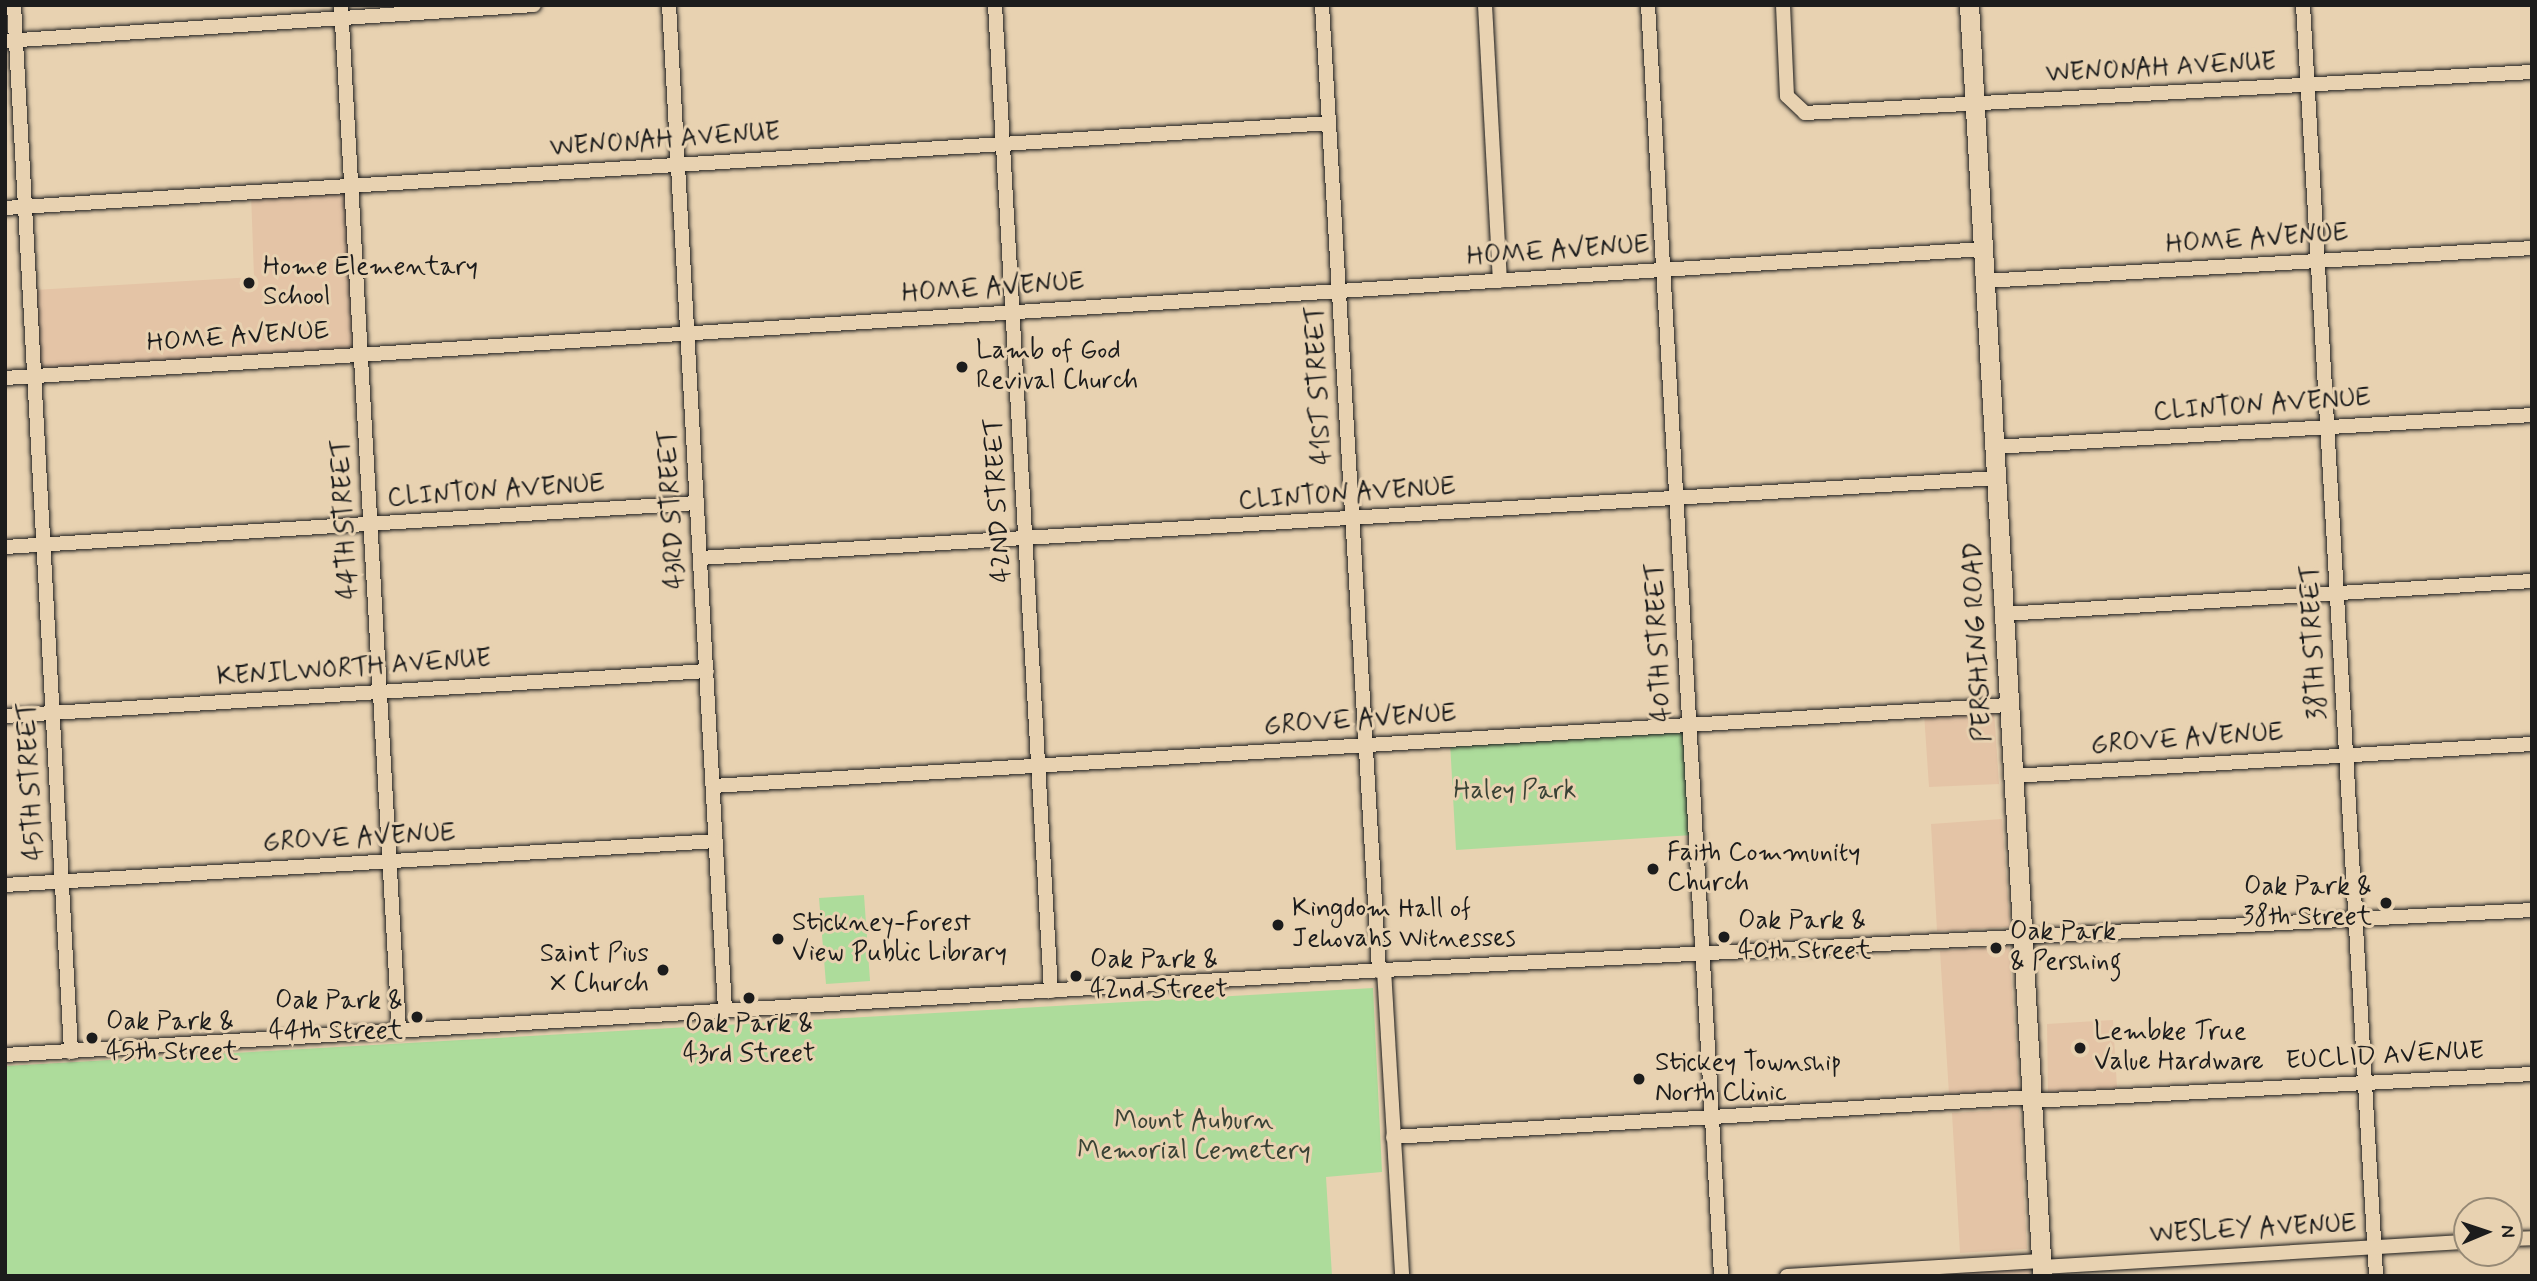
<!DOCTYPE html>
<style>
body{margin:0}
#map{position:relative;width:2537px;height:1281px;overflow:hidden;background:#e8d2b1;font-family:Mynerve,sans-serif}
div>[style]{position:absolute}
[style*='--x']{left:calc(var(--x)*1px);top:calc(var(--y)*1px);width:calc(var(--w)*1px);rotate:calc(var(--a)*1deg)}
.built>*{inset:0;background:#e4c4a6}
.green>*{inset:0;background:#addc9b}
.roads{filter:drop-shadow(0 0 2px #1c1c1c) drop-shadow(0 0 2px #1c1c1c)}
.minor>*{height:14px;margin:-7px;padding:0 7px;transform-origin:7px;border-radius:7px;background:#e8d2b1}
.major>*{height:19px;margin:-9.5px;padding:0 9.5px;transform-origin:9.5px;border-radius:9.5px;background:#e8d2b1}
.dots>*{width:19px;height:19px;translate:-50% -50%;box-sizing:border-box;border:4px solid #e8d2b1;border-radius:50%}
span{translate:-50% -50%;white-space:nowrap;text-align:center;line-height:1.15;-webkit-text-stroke:6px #e8d2b1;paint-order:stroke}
.street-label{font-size:26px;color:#1c1c1c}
.poi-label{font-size:26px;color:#1c1c1c}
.left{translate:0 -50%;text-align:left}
.right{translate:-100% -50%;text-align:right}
.park-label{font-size:26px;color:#394235}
.frame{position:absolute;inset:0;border:7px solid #1c1c1c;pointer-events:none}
.north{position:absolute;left:2453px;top:1197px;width:70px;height:70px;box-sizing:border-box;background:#e8d2b1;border:2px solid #968975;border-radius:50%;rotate:88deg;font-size:19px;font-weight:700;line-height:28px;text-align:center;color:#1c1c1c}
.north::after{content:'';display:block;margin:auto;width:24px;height:32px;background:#1c1c1c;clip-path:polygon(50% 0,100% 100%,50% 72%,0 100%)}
</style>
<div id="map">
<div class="built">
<div style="clip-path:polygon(349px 187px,358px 355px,39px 373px,34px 290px,254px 277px,251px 193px)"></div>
<div style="clip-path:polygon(1994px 711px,1999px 784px,1929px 787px,1924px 713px)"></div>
<div style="clip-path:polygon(2002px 819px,2010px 927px,1937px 931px,1931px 824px)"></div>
<div style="clip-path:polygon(2009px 946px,2019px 1090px,1949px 1094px,1940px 951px)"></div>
<div style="clip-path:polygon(2113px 1020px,2117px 1088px,2048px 1092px,2047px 1024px)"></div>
<div style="clip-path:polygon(2019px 1109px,2027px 1249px,1960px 1253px,1952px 1113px)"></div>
<div style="clip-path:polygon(2030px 1267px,2030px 1276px,1960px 1276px,1960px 1271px)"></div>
</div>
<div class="green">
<div style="clip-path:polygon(1686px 729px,1693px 835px,1456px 850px,1450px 742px)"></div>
<div style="clip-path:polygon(864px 895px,870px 981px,826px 984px,819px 898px)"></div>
<div style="clip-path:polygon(1373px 988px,1382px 1172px,1326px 1177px,1332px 1276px,5px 1276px,5px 1066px)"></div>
</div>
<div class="roads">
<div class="minor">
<div style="--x:14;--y:5;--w:1049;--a:86.88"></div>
<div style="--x:341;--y:5;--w:1028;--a:86.76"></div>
<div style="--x:669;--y:5;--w:1007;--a:86.81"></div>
<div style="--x:995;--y:5;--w:988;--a:86.75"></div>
<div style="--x:1322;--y:5;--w:968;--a:86.62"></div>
<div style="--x:1485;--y:5;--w:276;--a:86.9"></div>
<div style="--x:1648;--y:5;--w:1273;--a:86.71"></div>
<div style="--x:1783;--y:5;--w:91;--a:87.5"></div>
<div style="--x:1787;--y:96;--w:25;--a:43"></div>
<div style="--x:1805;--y:113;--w:728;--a:-3.23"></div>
<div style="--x:2303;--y:5;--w:1273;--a:86.71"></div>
<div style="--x:5;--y:41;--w:530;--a:-3.89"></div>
<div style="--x:5;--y:208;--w:1327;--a:-3.67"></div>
<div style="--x:1985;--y:281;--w:548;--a:-3.45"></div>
<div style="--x:5;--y:378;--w:1982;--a:-3.73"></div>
<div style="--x:1994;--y:447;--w:539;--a:-3.4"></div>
<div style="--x:5;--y:547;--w:693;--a:-3.64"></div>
<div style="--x:700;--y:558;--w:1298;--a:-3.53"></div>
<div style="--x:2004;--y:614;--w:529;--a:-3.58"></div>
<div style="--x:5;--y:716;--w:703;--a:-3.67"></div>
<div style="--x:2013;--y:776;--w:520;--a:-3.53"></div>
<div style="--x:713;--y:786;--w:1299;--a:-3.58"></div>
<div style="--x:5;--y:885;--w:712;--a:-3.54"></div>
<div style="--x:1384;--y:970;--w:307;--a:86.6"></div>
<div style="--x:5;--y:1055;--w:1382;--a:-3.53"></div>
<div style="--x:1384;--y:970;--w:1150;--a:-2.99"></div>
<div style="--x:2032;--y:1101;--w:501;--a:-3.09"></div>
<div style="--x:1393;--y:1137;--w:640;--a:-3.58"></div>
<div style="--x:2509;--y:1239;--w:23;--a:-2"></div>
<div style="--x:2042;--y:1267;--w:426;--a:-3.4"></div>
<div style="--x:1787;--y:1276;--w:254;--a:-3.4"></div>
</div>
<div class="major">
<div style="--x:1969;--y:5;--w:1273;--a:86.71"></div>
</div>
</div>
<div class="dots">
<div style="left:249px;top:283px;background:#1c1c1c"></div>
<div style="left:962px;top:367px;background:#1c1c1c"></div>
<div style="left:1653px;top:869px;background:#1c1c1c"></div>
<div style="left:2386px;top:903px;background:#1c1c1c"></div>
<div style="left:1278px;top:925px;background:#1c1c1c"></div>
<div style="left:1724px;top:937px;background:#1c1c1c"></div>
<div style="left:778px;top:939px;background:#1c1c1c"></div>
<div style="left:1996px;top:948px;background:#1c1c1c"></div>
<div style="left:663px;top:970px;background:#1c1c1c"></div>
<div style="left:1076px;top:976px;background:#1c1c1c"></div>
<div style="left:749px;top:998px;background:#1c1c1c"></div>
<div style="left:417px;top:1017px;background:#1c1c1c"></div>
<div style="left:92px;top:1038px;background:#1c1c1c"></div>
<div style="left:2080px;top:1048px;background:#1c1c1c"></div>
<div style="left:1639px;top:1079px;background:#1c1c1c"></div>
</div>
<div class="street-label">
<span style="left:2161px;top:69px;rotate:-3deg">WENONAH AVENUE</span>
<span style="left:665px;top:141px;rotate:-4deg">WENONAH AVENUE</span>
<span style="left:2257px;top:240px;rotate:-4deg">HOME AVENUE</span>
<span style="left:1558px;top:252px;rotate:-4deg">HOME AVENUE</span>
<span style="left:993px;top:289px;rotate:-4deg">HOME AVENUE</span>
<span style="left:238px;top:338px;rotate:-4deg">HOME AVENUE</span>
<span style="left:1320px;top:385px;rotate:-93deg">41ST STREET</span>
<span style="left:2262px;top:406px;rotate:-4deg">CLINTON AVENUE</span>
<span style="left:496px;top:492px;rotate:-4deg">CLINTON AVENUE</span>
<span style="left:1347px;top:495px;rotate:-4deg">CLINTON AVENUE</span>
<span style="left:999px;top:500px;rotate:-93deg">42ND STREET</span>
<span style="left:673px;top:509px;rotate:-93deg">43RD STREET</span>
<span style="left:346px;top:519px;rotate:-93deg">44TH STREET</span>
<span style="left:1660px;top:642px;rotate:-93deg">40TH STREET</span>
<span style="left:1979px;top:642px;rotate:-93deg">PERSHING ROAD</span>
<span style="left:2315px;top:642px;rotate:-93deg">38TH STREET</span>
<span style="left:354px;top:669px;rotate:-4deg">KENILWORTH AVENUE</span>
<span style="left:1360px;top:721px;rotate:-4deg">GROVE AVENUE</span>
<span style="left:2187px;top:740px;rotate:-4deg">GROVE AVENUE</span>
<span style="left:32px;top:781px;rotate:-93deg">45TH STREET</span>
<span style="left:359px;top:839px;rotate:-3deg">GROVE AVENUE</span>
<span style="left:2385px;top:1057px;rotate:-3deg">EUCLID AVENUE</span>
<span style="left:2253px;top:1230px;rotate:-3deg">WESLEY AVENUE</span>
</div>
<div class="poi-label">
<span class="left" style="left:263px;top:283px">Home Elementary<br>School</span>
<span class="left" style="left:976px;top:367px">Lamb of God<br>Revival Church</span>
<span class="left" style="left:1667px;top:869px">Faith Community<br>Church</span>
<span class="right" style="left:2372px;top:903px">Oak Park &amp;<br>38th Street</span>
<span class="left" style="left:1292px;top:925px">Kingdom Hall of<br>Jehovahs Witnesses</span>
<span class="left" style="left:1738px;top:937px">Oak Park &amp;<br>40th Street</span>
<span class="left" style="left:792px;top:939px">Stickney-Forest<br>View Public Library</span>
<span class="left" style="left:2010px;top:948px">Oak Park<br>&amp; Pershing</span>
<span class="right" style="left:649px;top:970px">Saint Pius<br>X Church</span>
<span class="left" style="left:1090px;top:976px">Oak Park &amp;<br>42nd Street</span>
<span class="right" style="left:403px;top:1017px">Oak Park &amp;<br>44th Street</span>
<span class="left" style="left:106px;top:1038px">Oak Park &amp;<br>45th Street</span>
<span style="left:749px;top:1040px">Oak Park &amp;<br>43rd Street</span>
<span class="left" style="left:2094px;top:1048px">Lembke True<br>Value Hardware</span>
<span class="left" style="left:1655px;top:1079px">Stickey Township<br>North Clinic</span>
</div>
<div class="park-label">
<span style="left:1515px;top:792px">Haley Park</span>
<span style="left:1194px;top:1137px">Mount Auburn<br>Memorial Cemetery</span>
</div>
<div class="frame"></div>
<div class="north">N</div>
</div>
